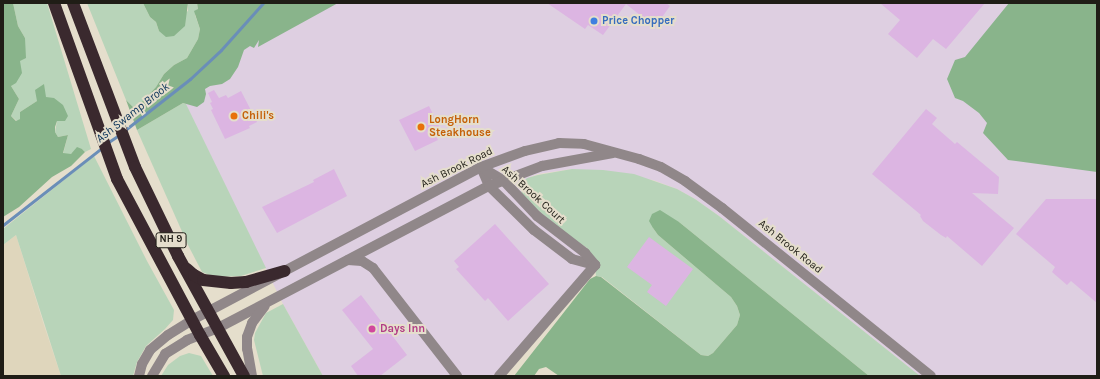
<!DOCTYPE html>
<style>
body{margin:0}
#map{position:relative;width:1100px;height:379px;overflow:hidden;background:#e5decc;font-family:Karla,sans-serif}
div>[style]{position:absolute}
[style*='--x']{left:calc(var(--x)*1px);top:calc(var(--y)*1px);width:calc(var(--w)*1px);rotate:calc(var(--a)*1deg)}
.commercial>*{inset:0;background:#decfe1}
.built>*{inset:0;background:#dfd6bc}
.green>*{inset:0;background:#b8d4b9}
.forest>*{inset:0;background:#89b48b}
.stream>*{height:3px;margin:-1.5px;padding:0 1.5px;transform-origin:1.5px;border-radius:1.5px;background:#6a8eb8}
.building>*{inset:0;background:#dcb5e2}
.street>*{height:10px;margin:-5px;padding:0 5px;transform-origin:5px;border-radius:5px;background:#908789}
.highway>*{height:12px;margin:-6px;padding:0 6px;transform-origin:6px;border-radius:6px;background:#3a292e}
.dots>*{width:11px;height:11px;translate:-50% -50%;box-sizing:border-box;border:2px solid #e5decc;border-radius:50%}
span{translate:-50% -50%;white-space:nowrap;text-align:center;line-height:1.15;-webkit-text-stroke:4px #e5decc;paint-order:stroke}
.shield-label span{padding:1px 3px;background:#e5decc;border:1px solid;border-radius:3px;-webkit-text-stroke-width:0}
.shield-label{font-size:10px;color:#1f1d16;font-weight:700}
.shop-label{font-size:11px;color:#366cbe;font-weight:700}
.left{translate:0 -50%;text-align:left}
.food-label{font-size:11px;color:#c56008;font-weight:700}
.street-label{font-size:11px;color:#1f1d16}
.hotel-label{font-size:11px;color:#b23c85;font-weight:700}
.water-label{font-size:12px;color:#073058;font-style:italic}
.frame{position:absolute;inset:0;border:4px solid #1f1d16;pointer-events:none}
</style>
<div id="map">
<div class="commercial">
<div style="clip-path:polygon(263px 3px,1097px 3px,1097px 376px,920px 376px,719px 216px,695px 199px,677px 189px,653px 180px,572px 169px,538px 174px,528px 178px,569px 236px,587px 248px,595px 265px,499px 376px,323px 376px,283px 304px,178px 89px)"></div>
</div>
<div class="built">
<div style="clip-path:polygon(16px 235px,43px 322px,61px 376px,3px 376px,3px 245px)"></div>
</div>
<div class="green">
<div style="clip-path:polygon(13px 3px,47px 3px,91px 149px,85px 152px,82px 149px,71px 154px,63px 154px,68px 135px,58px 137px,55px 132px,57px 121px,37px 101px,20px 112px,20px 119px,17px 121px,11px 116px,19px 99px,11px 86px,20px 61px,25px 38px,18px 26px)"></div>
<div style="clip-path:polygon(87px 3px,143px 3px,150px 17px,156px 22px,159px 31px,188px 11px,188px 3px,197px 3px,198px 9px,195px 15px,200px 29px,198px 39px,187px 58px,174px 65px,164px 74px,156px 87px,141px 103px,133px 107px,126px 100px)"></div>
<div style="clip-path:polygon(183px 103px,186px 104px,266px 268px,241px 276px,214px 277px,202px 272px,188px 245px,137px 130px)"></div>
<div style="clip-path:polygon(94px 156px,147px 261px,174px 310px,173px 320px,165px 329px,146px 346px,137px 362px,133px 376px,61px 376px,16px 235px,3px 245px,3px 229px)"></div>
<div style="clip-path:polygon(572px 169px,603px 170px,634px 174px,677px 189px,695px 199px,719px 216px,920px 376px,869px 376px,679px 222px,653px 228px,658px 235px,731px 297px,737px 306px,740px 315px,737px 325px,713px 353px,708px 356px,701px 355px,602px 277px,596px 276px,595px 265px,587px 248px,569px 236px,534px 207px,522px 195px,521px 188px,523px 182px,527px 178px,538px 175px)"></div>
<div style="clip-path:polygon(283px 304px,323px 376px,263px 376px,254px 340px,255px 333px,266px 313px)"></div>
<div style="clip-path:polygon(189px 353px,201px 356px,213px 376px,161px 376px,168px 365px,180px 356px)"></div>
</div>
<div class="forest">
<div style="clip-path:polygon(3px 3px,13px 3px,18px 26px,25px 38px,26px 58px,20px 61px,22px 73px,16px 83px,11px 86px,19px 99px,11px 116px,16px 121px,20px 119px,20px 112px,37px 101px,35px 90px,44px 84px,46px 97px,54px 98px,63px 105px,68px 116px,65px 121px,57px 121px,55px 127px,55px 132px,58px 137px,68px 135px,63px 153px,71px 154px,77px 147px,82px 149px,85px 152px,71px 166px,52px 177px,19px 207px,3px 217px)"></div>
<div style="clip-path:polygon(143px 3px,188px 3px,185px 26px,174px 36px,166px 37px,159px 31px,156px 22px,150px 17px)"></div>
<div style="clip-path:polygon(197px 3px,338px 3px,258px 47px,259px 40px,254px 48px,250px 46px,244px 50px,238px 67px,230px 79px,222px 84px,210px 86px,205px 89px,206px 94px,204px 102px,197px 107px,183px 103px,137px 130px,126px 100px,133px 107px,141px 103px,156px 87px,164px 74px,174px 65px,187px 58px,198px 39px,200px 29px,194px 11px,198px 9px)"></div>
<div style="clip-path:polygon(1009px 3px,1097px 3px,1097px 172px,1008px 160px,983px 133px,987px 123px,979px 113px,963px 101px,955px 98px,947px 79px,955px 60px,965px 57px)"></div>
<div style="clip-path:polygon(660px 210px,679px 222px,869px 376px,559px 376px,546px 367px,539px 369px,534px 376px,514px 376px,590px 279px,596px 276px,601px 277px,701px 355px,708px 356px,713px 353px,737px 325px,740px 315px,737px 306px,731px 297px,658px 235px,653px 228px,649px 221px,652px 214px)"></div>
</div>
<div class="stream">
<div style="--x:125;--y:130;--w:83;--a:-38.1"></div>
<div style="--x:190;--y:79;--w:42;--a:-43.1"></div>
<div style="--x:221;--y:50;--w:63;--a:-48.2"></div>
<div style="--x:107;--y:143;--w:14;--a:-34"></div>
<div style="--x:3;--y:225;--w:127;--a:-38"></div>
</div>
<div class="building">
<div style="clip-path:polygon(547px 3px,666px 3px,670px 6px,655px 27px,626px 4px,603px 35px,588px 25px,585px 29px)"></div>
<div style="clip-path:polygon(880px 3px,985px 3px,946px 49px,933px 39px,917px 58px,888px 34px,900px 20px)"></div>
<div style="clip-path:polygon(214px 90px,219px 98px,226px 95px,228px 98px,241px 91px,257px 122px,249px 126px,250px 128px,225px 139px,211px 110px,213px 109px,210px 103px,212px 102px,208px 93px)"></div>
<div style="clip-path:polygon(429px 106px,443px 134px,437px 138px,438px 140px,415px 151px,399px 120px)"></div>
<div style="clip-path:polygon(926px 109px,937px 118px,932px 124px,955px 144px,957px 142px,999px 177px,998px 194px,972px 193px,1014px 228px,982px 266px,947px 236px,946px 238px,941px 235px,923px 221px,920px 216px,921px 215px,872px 174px)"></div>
<div style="clip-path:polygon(334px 169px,347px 196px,277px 233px,262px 207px,314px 182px,313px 180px)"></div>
<div style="clip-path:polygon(1046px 199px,1097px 199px,1097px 303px,1071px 281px,1067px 285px,1052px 272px,1055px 267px,1016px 234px)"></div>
<div style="clip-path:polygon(495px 224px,549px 284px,508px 321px,488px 298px,485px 301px,456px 269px,459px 267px,454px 261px)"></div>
<div style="clip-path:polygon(649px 237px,693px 269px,666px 306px,647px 292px,652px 285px,627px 267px)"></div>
<div style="clip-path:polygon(361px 295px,407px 355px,380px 376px,358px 376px,351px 366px,373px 349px,342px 310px)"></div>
</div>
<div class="street">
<div style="--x:481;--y:167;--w:21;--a:67"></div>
<div style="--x:489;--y:186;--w:63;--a:44.4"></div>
<div style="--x:534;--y:230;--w:48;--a:37.3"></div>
<div style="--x:572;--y:259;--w:24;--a:15"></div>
<div style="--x:481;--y:167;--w:26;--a:31"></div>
<div style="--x:503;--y:180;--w:50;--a:46.6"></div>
<div style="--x:537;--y:216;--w:61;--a:37.6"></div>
<div style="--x:585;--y:253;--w:16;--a:50"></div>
<div style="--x:348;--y:260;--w:14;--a:4"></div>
<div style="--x:362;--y:261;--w:13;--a:32"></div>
<div style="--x:373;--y:268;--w:137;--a:52.1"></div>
<div style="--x:139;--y:376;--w:12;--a:-76"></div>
<div style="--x:142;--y:364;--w:16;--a:-60"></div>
<div style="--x:150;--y:350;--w:23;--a:-40"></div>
<div style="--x:168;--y:335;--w:28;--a:-32"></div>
<div style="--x:192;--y:320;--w:327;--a:-27.9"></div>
<div style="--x:481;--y:167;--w:47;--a:-20"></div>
<div style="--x:525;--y:151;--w:35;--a:-13"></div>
<div style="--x:559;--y:143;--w:25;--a:2"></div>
<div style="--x:584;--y:144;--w:57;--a:15.3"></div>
<div style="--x:639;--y:159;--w:23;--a:20"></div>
<div style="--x:661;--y:167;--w:28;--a:30"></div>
<div style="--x:685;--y:181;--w:46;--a:36.1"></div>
<div style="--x:722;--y:208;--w:268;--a:38.8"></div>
<div style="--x:152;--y:376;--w:26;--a:-59"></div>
<div style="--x:165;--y:354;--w:26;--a:-32"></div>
<div style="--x:187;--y:340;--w:33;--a:-21"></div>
<div style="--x:218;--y:328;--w:306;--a:-27.7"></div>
<div style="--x:489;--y:186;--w:57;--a:-20.7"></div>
<div style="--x:542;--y:166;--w:72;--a:-10.4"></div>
<div style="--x:252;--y:376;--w:27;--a:-100"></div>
<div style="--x:247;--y:349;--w:12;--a:-90"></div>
<div style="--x:247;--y:337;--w:15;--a:-70"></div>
<div style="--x:252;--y:323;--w:21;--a:-53"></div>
<div style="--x:499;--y:376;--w:147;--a:-49.1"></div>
</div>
<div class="highway">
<div style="--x:54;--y:3;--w:187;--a:70.3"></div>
<div style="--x:117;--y:179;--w:177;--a:62"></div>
<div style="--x:200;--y:335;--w:48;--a:59.7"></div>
<div style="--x:73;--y:3;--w:175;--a:69.3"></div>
<div style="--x:135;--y:167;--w:99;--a:64.2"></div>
<div style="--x:178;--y:256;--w:137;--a:61.2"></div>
<div style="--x:187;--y:269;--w:9;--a:41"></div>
<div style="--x:194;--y:275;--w:10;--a:29"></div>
<div style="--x:203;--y:280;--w:28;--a:6"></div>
<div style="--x:231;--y:283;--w:15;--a:-4"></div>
<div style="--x:246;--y:282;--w:40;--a:-16"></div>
</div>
<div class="dots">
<div style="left:594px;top:21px;background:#3f7fe0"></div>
<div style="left:234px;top:116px;background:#e8710a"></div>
<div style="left:421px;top:127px;background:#e8710a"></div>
<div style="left:372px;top:329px;background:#d1479c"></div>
</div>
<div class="shield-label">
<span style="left:171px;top:240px">NH 9</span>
</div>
<div class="shop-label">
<span class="left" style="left:602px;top:21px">Price Chopper</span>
</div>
<div class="food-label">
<span class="left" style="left:242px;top:116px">Chili's</span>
<span class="left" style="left:429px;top:127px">LongHorn<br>Steakhouse</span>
</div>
<div class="street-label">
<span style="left:457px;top:168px;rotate:-26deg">Ash Brook Road</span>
<span style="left:533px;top:195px;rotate:42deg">Ash Brook Court</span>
<span style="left:790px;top:247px;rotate:39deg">Ash Brook Road</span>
</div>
<div class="hotel-label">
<span class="left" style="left:380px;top:329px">Days Inn</span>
</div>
<div class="water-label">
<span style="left:133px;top:113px;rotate:-38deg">Ash Swamp Brook</span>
</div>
<div class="frame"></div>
</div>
